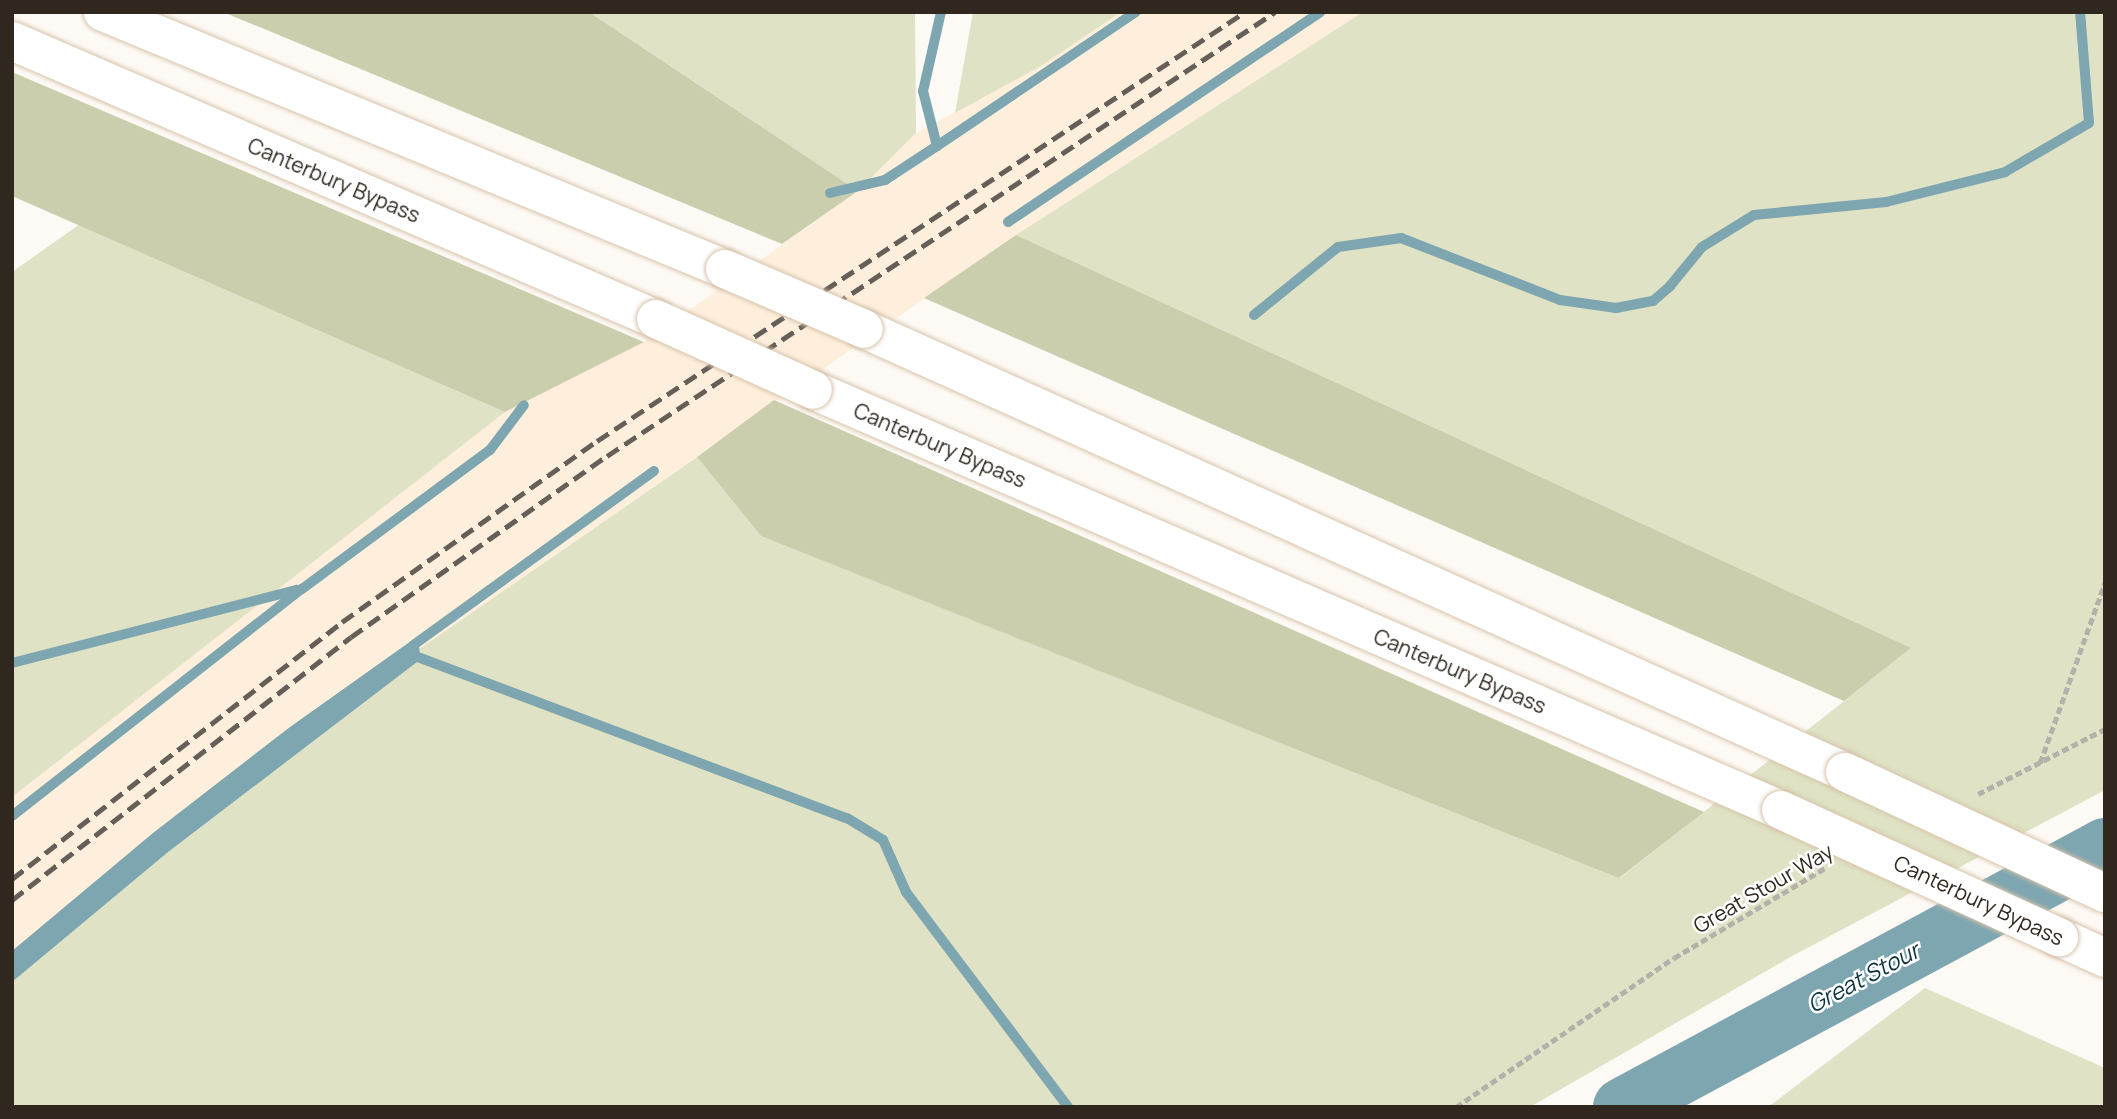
<!DOCTYPE html>
<style>
body{margin:0}
#map{position:relative;width:2117px;height:1119px;overflow:hidden;background:#fdf9f4;font-family:Manrope,sans-serif}
div>[style]{position:absolute}
[style*='--x']{left:calc(var(--x)*1px);top:calc(var(--y)*1px);width:calc(var(--w)*1px);rotate:calc(var(--a)*1deg)}
.built>*{inset:0;background:#feefdc}
.green>*{inset:0;background:#dfe2c4}
.forest>*{inset:0;background:#cacead}
.water>*{inset:0;background:#7ea6b0}
.stream>*{height:10px;margin:-5px;padding:0 5px;transform-origin:5px;border-radius:5px;background:#7ea6b0}
.river>*{height:58px;margin:-29px;padding:0 29px;transform-origin:29px;border-radius:29px;background:#7ea6b0}
.path>*{height:4.5px;margin-top:-2.25px;transform-origin:0;background:repeating-linear-gradient(90deg,#b5b0a9 0 7px,transparent 0 10.5px)}
.roads{filter:drop-shadow(0 0 2px #d6c3aa) drop-shadow(0 0 2px #d6c3aa)}
.trunk>*{height:38px;margin:-19px;padding:0 19px;transform-origin:19px;border-radius:19px;background:#fff}
.rail>*{height:5px;margin-top:-2.5px;transform-origin:0;background:repeating-linear-gradient(90deg,#665f57 0 14px,transparent 0 21px)}
.bridges{filter:drop-shadow(0 0 2px #d6c3aa) drop-shadow(0 0 2px #d6c3aa)}
.trunk-bridge>*{height:38px;margin:-19px;padding:0 19px;transform-origin:19px;border-radius:19px;background:#fff}
span{translate:-50% -50%;white-space:nowrap;text-align:center;line-height:1.15;-webkit-text-stroke:5px #fff;paint-order:stroke}
.street-label{font-size:21px;color:#30281f}
.water-label{font-size:23px;color:#0d353d;font-style:italic}
.frame{position:absolute;inset:0;border:14px solid #30281f;pointer-events:none}
</style>
<div id="map">
<div class="built">
<div style="clip-path:polygon(1121px 12px,1363px 12px,1016px 235px,418px 650px,12px 967px,12px 795px,505px 412px,644px 342px,858px 191px,916px 133px,1041px 66px)"></div>
</div>
<div class="green">
<div style="clip-path:polygon(589px 12px,915px 12px,916px 133px,858px 191px)"></div>
<div style="clip-path:polygon(973px 12px,1121px 12px,1041px 66px,955px 113px)"></div>
<div style="clip-path:polygon(1363px 12px,2105px 12px,2105px 790px,1794px 955px,1530px 1107px,12px 1107px,12px 967px,418px 650px,697px 457px,761px 536px,1620px 878px,1910px 649px,1016px 235px)"></div>
<div style="clip-path:polygon(80px 224px,505px 412px,12px 797px,12px 272px)"></div>
<div style="clip-path:polygon(1925px 988px,2105px 1068px,2105px 1107px,1768px 1107px)"></div>
</div>
<div class="forest">
<div style="clip-path:polygon(223px 12px,589px 12px,858px 191px,782px 244px)"></div>
<div style="clip-path:polygon(12px 72px,644px 342px,505px 412px,12px 196px)"></div>
<div style="clip-path:polygon(1016px 235px,1911px 648px,1844px 701px,924px 298px)"></div>
<div style="clip-path:polygon(774px 400px,1704px 812px,1619px 878px,761px 536px,697px 457px)"></div>
</div>
<div class="water">
<div style="clip-path:polygon(411px 641px,417px 662px,168px 852px,12px 982px,12px 951px,153px 833px,290px 727px)"></div>
</div>
<div class="stream">
<div style="--x:941;--y:12;--w:81;--a:102.8"></div>
<div style="--x:923;--y:91;--w:57;--a:75.7"></div>
<div style="--x:937;--y:146;--w:240;--a:-34"></div>
<div style="--x:830;--y:193;--w:57;--a:-13.3"></div>
<div style="--x:885;--y:180;--w:62;--a:-33.2"></div>
<div style="--x:1008;--y:222;--w:376;--a:-33.9"></div>
<div style="--x:1254;--y:315;--w:108;--a:-39"></div>
<div style="--x:1338;--y:247;--w:64;--a:-8.1"></div>
<div style="--x:1401;--y:238;--w:171;--a:21.3"></div>
<div style="--x:1560;--y:300;--w:57;--a:8.1"></div>
<div style="--x:1616;--y:308;--w:38;--a:-11"></div>
<div style="--x:1653;--y:301;--w:23;--a:-41"></div>
<div style="--x:1670;--y:286;--w:50;--a:-50.6"></div>
<div style="--x:1702;--y:247;--w:61;--a:-31.6"></div>
<div style="--x:1754;--y:215;--w:133;--a:-5.6"></div>
<div style="--x:1886;--y:202;--w:123;--a:-14.1"></div>
<div style="--x:2005;--y:172;--w:97;--a:-30.3"></div>
<div style="--x:2089;--y:123;--w:111;--a:-94.6"></div>
<div style="--x:654;--y:471;--w:296;--a:144.1"></div>
<div style="--x:414;--y:645;--w:11;--a:85"></div>
<div style="--x:415;--y:656;--w:461;--a:20.6"></div>
<div style="--x:847;--y:818;--w:42;--a:31.4"></div>
<div style="--x:883;--y:840;--w:57;--a:66.1"></div>
<div style="--x:906;--y:892;--w:269;--a:53"></div>
<div style="--x:12;--y:663;--w:294;--a:-14.4"></div>
<div style="--x:12;--y:816;--w:368;--a:-38.1"></div>
<div style="--x:302;--y:589;--w:234;--a:-36.5"></div>
<div style="--x:490;--y:450;--w:56;--a:-52.9"></div>
</div>
<div class="river">
<div style="--x:1622;--y:1107;--w:549;--a:-28.29"></div>
</div>
<div class="path">
<div style="--x:2040;--y:763;--w:192;--a:-70.2"></div>
<div style="--x:1978;--y:794;--w:143;--a:-27.1"></div>
<div style="--x:1456;--y:1107;--w:264;--a:-34.4"></div>
<div style="--x:1674;--y:958;--w:176;--a:-30.8"></div>
</div>
<div class="roads">
<div class="trunk">
<div style="--x:103;--y:12;--w:673;--a:22.45"></div>
<div style="--x:12;--y:41;--w:701;--a:23.35"></div>
<div style="--x:864;--y:329;--w:1076;--a:24.3"></div>
<div style="--x:813;--y:390;--w:1055;--a:23.46"></div>
<div style="--x:2059;--y:937;--w:51;--a:24.5"></div>
</div>
</div>
<div class="rail">
<div style="--x:12;--y:879;--w:418;--a:-37.9"></div>
<div style="--x:342;--y:622;--w:313;--a:-35.4"></div>
<div style="--x:597;--y:441;--w:777;--a:-33.51"></div>
<div style="--x:12;--y:900;--w:429;--a:-37.8"></div>
<div style="--x:351;--y:637;--w:314;--a:-35.3"></div>
<div style="--x:607;--y:456;--w:802;--a:-33.61"></div>
</div>
<div class="bridges">
<div class="trunk-bridge">
<div style="--x:725;--y:269;--w:151;--a:23.3"></div>
<div style="--x:656;--y:319;--w:172;--a:24.3"></div>
<div style="--x:1845;--y:772;--w:287;--a:25"></div>
<div style="--x:1781;--y:810;--w:306;--a:24.6"></div>
</div>
</div>
<div class="street-label">
<span style="left:334px;top:180px;rotate:23deg">Canterbury Bypass</span>
<span style="left:940px;top:445px;rotate:23deg">Canterbury Bypass</span>
<span style="left:1460px;top:671px;rotate:23deg">Canterbury Bypass</span>
<span style="left:1763px;top:888px;rotate:-30deg">Great Stour Way</span>
<span style="left:1979px;top:900px;rotate:25deg">Canterbury Bypass</span>
</div>
<div class="water-label">
<span style="left:1863px;top:977px;rotate:-28deg">Great Stour</span>
</div>
<div class="frame"></div>
</div>
